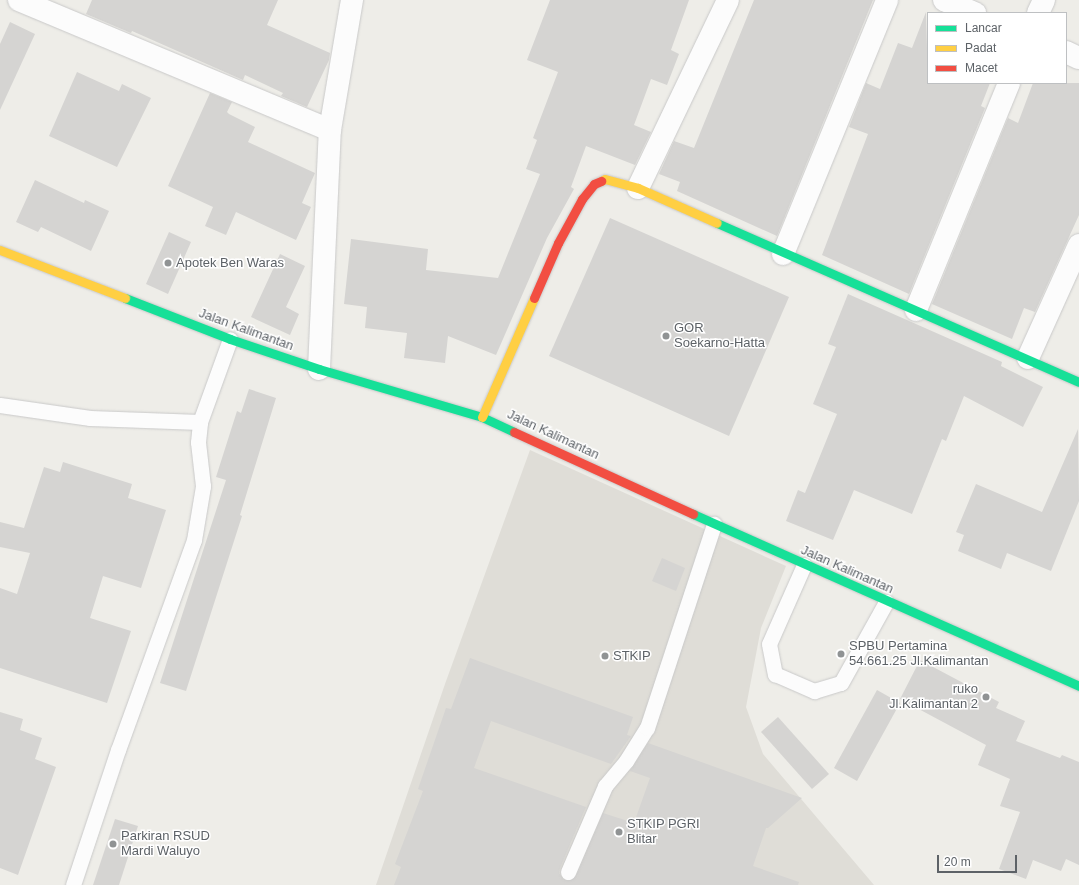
<!DOCTYPE html>
<style>
body{margin:0}
#map{position:relative;width:1079px;height:885px;overflow:hidden;background:#eeede8;font-family:Arial,sans-serif}
div>[style]{position:absolute}
[style*='--x']{left:calc(var(--x)*1px);top:calc(var(--y)*1px);width:calc(var(--w)*1px);rotate:calc(var(--a)*1deg)}
.education>*{inset:0;background:#dfddd7}
.building>*{inset:0;background:#d5d4d2}
.roads{filter:drop-shadow(0 0 1px #c9c9c9) drop-shadow(0 0 1px #c9c9c9)}
.lane>*{height:15px;margin:-7.5px;padding:0 7.5px;transform-origin:7.5px;border-radius:7.5px;background:#fcfcfc}
.street>*{height:22px;margin:-11px;padding:0 11px;transform-origin:11px;border-radius:11px;background:#fcfcfc}
.fast>*{height:9px;margin:-4.5px;padding:0 4.5px;transform-origin:4.5px;border-radius:4.5px;background:#16e098}
.slow>*{height:9px;margin:-4.5px;padding:0 4.5px;transform-origin:4.5px;border-radius:4.5px;background:#ffcf43}
.jam>*{height:9px;margin:-4.5px;padding:0 4.5px;transform-origin:4.5px;border-radius:4.5px;background:#f24e42}
.dots>*{width:11px;height:11px;translate:-50% -50%;box-sizing:border-box;border:2px solid #fff;border-radius:50%}
span{translate:-50% -50%;white-space:nowrap;text-align:center;line-height:1.15;-webkit-text-stroke:3px #fff;paint-order:stroke}
.poi-label{font-size:13px;color:#5d6267}
.left{translate:0 -50%;text-align:left}
.right{translate:-100% -50%;text-align:right}
.street-label{font-size:13px;color:#5d6267}
.legend{position:absolute;left:927px;top:12px;width:140px;height:72px;box-sizing:border-box;background:#fff;border:1px solid #bec0c2;margin:0;padding:5px 7px;list-style:none;font-size:12px;color:#5d6267}
.legend li{display:flex;align-items:center;gap:8px;height:20px}
.legend b{width:20px;border:1px solid #bec0c2}
.scale{position:absolute;left:937px;top:855px;width:80px;height:18px;box-sizing:border-box;border:2px solid #5d6267;border-top:0;padding-left:5px;font-size:12px;line-height:14px;white-space:nowrap;color:#5d6267;-webkit-text-stroke:3px #fff;paint-order:stroke}
</style>
<div id="map">
<div class="education">
<div style="clip-path:polygon(530px 450px,786px 566px,761px 628px,746px 707px,763px 754px,874px 885px,376px 885px,445px 684px)"></div>
</div>
<div class="building">
<div style="clip-path:polygon(92px 0,278px 0,267px 25px,330px 53px,329px 60px,307px 107px,281px 96px,283px 93px,245px 75px,243px 80px,132px 31px,131px 33px,86px 14px)"></div>
<div style="clip-path:polygon(550px 0,689px 0,671px 50px,679px 54px,667px 85px,651px 79px,634px 125px,651px 132px,635px 165px,586px 146px,571px 187px,574px 189px,547px 238px,496px 355px,448px 336px,445px 363px,404px 358px,407px 333px,365px 328px,367px 307px,344px 304px,351px 239px,428px 249px,426px 270px,498px 278px,540px 174px,526px 169px,537px 140px,533px 138px,558px 72px,527px 60px)"></div>
<div style="clip-path:polygon(754px 0,873px 0,777px 236px,677px 191px,680px 182px,659px 174px,674px 141px,694px 148px)"></div>
<div style="clip-path:polygon(926px 12px,928px 83px,990px 83px,981px 106px,985px 108px,909px 294px,822px 255px,868px 134px,849px 127px,866px 83px,880px 89px,898px 43px,912px 48px)"></div>
<div style="clip-path:polygon(10px 22px,35px 34px,0 110px,0 44px)"></div>
<div style="clip-path:polygon(77px 72px,119px 91px,122px 84px,151px 98px,117px 167px,49px 136px)"></div>
<div style="clip-path:polygon(1033px 83px,1079px 83px,1079px 215px,1035px 312px,1024px 308px,1012px 339px,932px 304px,1008px 118px,1018px 123px)"></div>
<div style="clip-path:polygon(210px 93px,232px 102px,227px 112px,229px 114px,255px 127px,248px 142px,315px 173px,302px 203px,311px 207px,296px 240px,236px 212px,226px 235px,205px 226px,213px 207px,168px 186px)"></div>
<div style="clip-path:polygon(35px 180px,84px 203px,85px 200px,109px 211px,91px 251px,41px 227px,38px 232px,16px 222px)"></div>
<div style="clip-path:polygon(610px 218px,789px 297px,729px 436px,549px 356px)"></div>
<div style="clip-path:polygon(169px 232px,191px 242px,168px 294px,146px 284px)"></div>
<div style="clip-path:polygon(280px 254px,305px 266px,286px 307px,299px 314px,290px 335px,251px 317px)"></div>
<div style="clip-path:polygon(848px 294px,1002px 362px,1001px 366px,1043px 387px,1023px 427px,964px 396px,946px 441px,942px 439px,912px 514px,854px 490px,833px 540px,786px 521px,798px 490px,805px 493px,837px 414px,813px 404px,836px 347px,828px 344px)"></div>
<div style="clip-path:polygon(249px 389px,276px 398px,240px 515px,242px 516px,186px 691px,160px 683px,226px 480px,216px 477px,237px 411px,241px 413px)"></div>
<div style="clip-path:polygon(1078px 429px,1079px 501px,1051px 571px,1007px 553px,1001px 569px,958px 551px,964px 535px,956px 532px,976px 484px,1042px 512px)"></div>
<div style="clip-path:polygon(63px 462px,132px 484px,128px 498px,166px 510px,141px 588px,103px 576px,90px 618px,131px 631px,107px 703px,0 668px,0 588px,17px 594px,30px 553px,0 547px,0 522px,24px 528px,44px 467px,60px 472px)"></div>
<div style="clip-path:polygon(662px 558px,685px 568px,676px 591px,652px 581px)"></div>
<div style="clip-path:polygon(470px 658px,633px 717px,627px 735px,631px 736px,611px 764px,491px 721px,474px 768px,586px 807px,560px 868px,559px 873px,564px 880px,569px 881px,576px 876px,603px 813px,634px 823px,650px 778px,630px 771px,648px 743px,802px 798px,768px 828px,766px 828px,753px 866px,799px 882px,798px 885px,394px 885px,401px 867px,395px 864px,423px 791px,418px 789px,446px 708px,451px 709px)"></div>
<div style="clip-path:polygon(920px 660px,999px 702px,996px 708px,1025px 721px,1016px 741px,1060px 758px,1062px 755px,1079px 762px,1079px 865px,1066px 859px,1061px 871px,1033px 860px,1026px 879px,999px 869px,1020px 812px,1000px 806px,1010px 779px,978px 765px,986px 745px,900px 699px)"></div>
<div style="clip-path:polygon(877px 690px,900px 703px,857px 781px,834px 768px)"></div>
<div style="clip-path:polygon(0 712px,23px 719px,20px 730px,42px 738px,35px 759px,56px 767px,18px 875px,0 868px)"></div>
<div style="clip-path:polygon(778px 717px,829px 774px,812px 789px,761px 732px)"></div>
<div style="clip-path:polygon(115px 819px,138px 826px,119px 885px,93px 885px)"></div>
</div>
<div class="roads">
<div class="lane">
<div style="--x:0;--y:405;--w:91;--a:8.2"></div>
<div style="--x:90;--y:418;--w:110;--a:2.1"></div>
<div style="--x:804;--y:565;--w:86;--a:113.9"></div>
<div style="--x:769;--y:644;--w:31;--a:79"></div>
<div style="--x:775;--y:674;--w:43;--a:23.6"></div>
<div style="--x:814;--y:691;--w:28;--a:-17"></div>
<div style="--x:841;--y:683;--w:93;--a:-60.9"></div>
<div style="--x:568;--y:872;--w:94;--a:-66.7"></div>
<div style="--x:605;--y:786;--w:33;--a:-50"></div>
<div style="--x:626;--y:761;--w:39;--a:-58"></div>
<div style="--x:647;--y:728;--w:215;--a:-71.8"></div>
<div style="--x:73;--y:885;--w:142;--a:-71.6"></div>
<div style="--x:118;--y:750;--w:223;--a:-70.1"></div>
<div style="--x:194;--y:540;--w:55;--a:-80.5"></div>
<div style="--x:203;--y:486;--w:44;--a:-96.5"></div>
<div style="--x:198;--y:442;--w:20;--a:-84"></div>
<div style="--x:200;--y:422;--w:88;--a:-70.1"></div>
</div>
<div class="street">
<div style="--x:19;--y:0;--w:337;--a:22.7"></div>
<div style="--x:944;--y:0;--w:34;--a:23"></div>
<div style="--x:1038;--y:13;--w:14;--a:-65"></div>
<div style="--x:1066;--y:52;--w:14;--a:25"></div>
<div style="--x:638;--y:188;--w:208;--a:-64.4"></div>
<div style="--x:783;--y:254;--w:274;--a:-67.7"></div>
<div style="--x:916;--y:310;--w:245;--a:-67.7"></div>
<div style="--x:1028;--y:358;--w:124;--a:-65.7"></div>
<div style="--x:319;--y:369;--w:239;--a:-87.4"></div>
<div style="--x:330;--y:130;--w:132;--a:-80.4"></div>
</div>
<div class="fast">
<div style="--x:717;--y:223;--w:395;--a:23.7"></div>
<div style="--x:125;--y:298;--w:113;--a:21.3"></div>
<div style="--x:230;--y:339;--w:94;--a:18.6"></div>
<div style="--x:319;--y:369;--w:170;--a:16.4"></div>
<div style="--x:482;--y:417;--w:35;--a:25"></div>
<div style="--x:693;--y:514;--w:423;--a:24"></div>
</div>
<div class="slow">
<div style="--x:601;--y:181;--w:4;--a:-27"></div>
<div style="--x:605;--y:179;--w:34;--a:15"></div>
<div style="--x:638;--y:188;--w:86;--a:23.9"></div>
<div style="--x:0;--y:250;--w:134;--a:21"></div>
<div style="--x:482;--y:417;--w:130;--a:-66.4"></div>
</div>
<div class="jam">
<div style="--x:534;--y:298;--w:60;--a:-66.4"></div>
<div style="--x:558;--y:243;--w:50;--a:-61.4"></div>
<div style="--x:582;--y:199;--w:19;--a:-51"></div>
<div style="--x:594;--y:184;--w:8;--a:-23"></div>
<div style="--x:514;--y:432;--w:197;--a:24.6"></div>
</div>
</div>
<div class="dots">
<div style="left:168px;top:263px;background:#909394"></div>
<div style="left:666px;top:336px;background:#909394"></div>
<div style="left:841px;top:654px;background:#909394"></div>
<div style="left:605px;top:656px;background:#909394"></div>
<div style="left:986px;top:697px;background:#909394"></div>
<div style="left:619px;top:832px;background:#909394"></div>
<div style="left:113px;top:844px;background:#909394"></div>
</div>
<div class="poi-label">
<span class="left" style="left:176px;top:263px">Apotek Ben Waras</span>
<span class="left" style="left:674px;top:336px">GOR<br>Soekarno-Hatta</span>
<span class="left" style="left:849px;top:654px">SPBU Pertamina<br>54.661.25 Jl.Kalimantan</span>
<span class="left" style="left:613px;top:656px">STKIP</span>
<span class="right" style="left:978px;top:697px">ruko<br>Jl.Kalimantan 2</span>
<span class="left" style="left:627px;top:832px">STKIP PGRI<br>Blitar</span>
<span class="left" style="left:121px;top:844px">Parkiran RSUD<br>Mardi Waluyo</span>
</div>
<div class="street-label">
<span style="left:246px;top:330px;rotate:20deg">Jalan Kalimantan</span>
<span style="left:553px;top:435px;rotate:25deg">Jalan Kalimantan</span>
<span style="left:847px;top:570px;rotate:24deg">Jalan Kalimantan</span>
</div>
<ul class="legend">
<li><b style="height:5px;background:#16e098"></b>Lancar</li>
<li><b style="height:5px;background:#ffcf43"></b>Padat</li>
<li><b style="height:5px;background:#f24e42"></b>Macet</li>
</ul>
<div class="scale">20 m</div>
</div>
